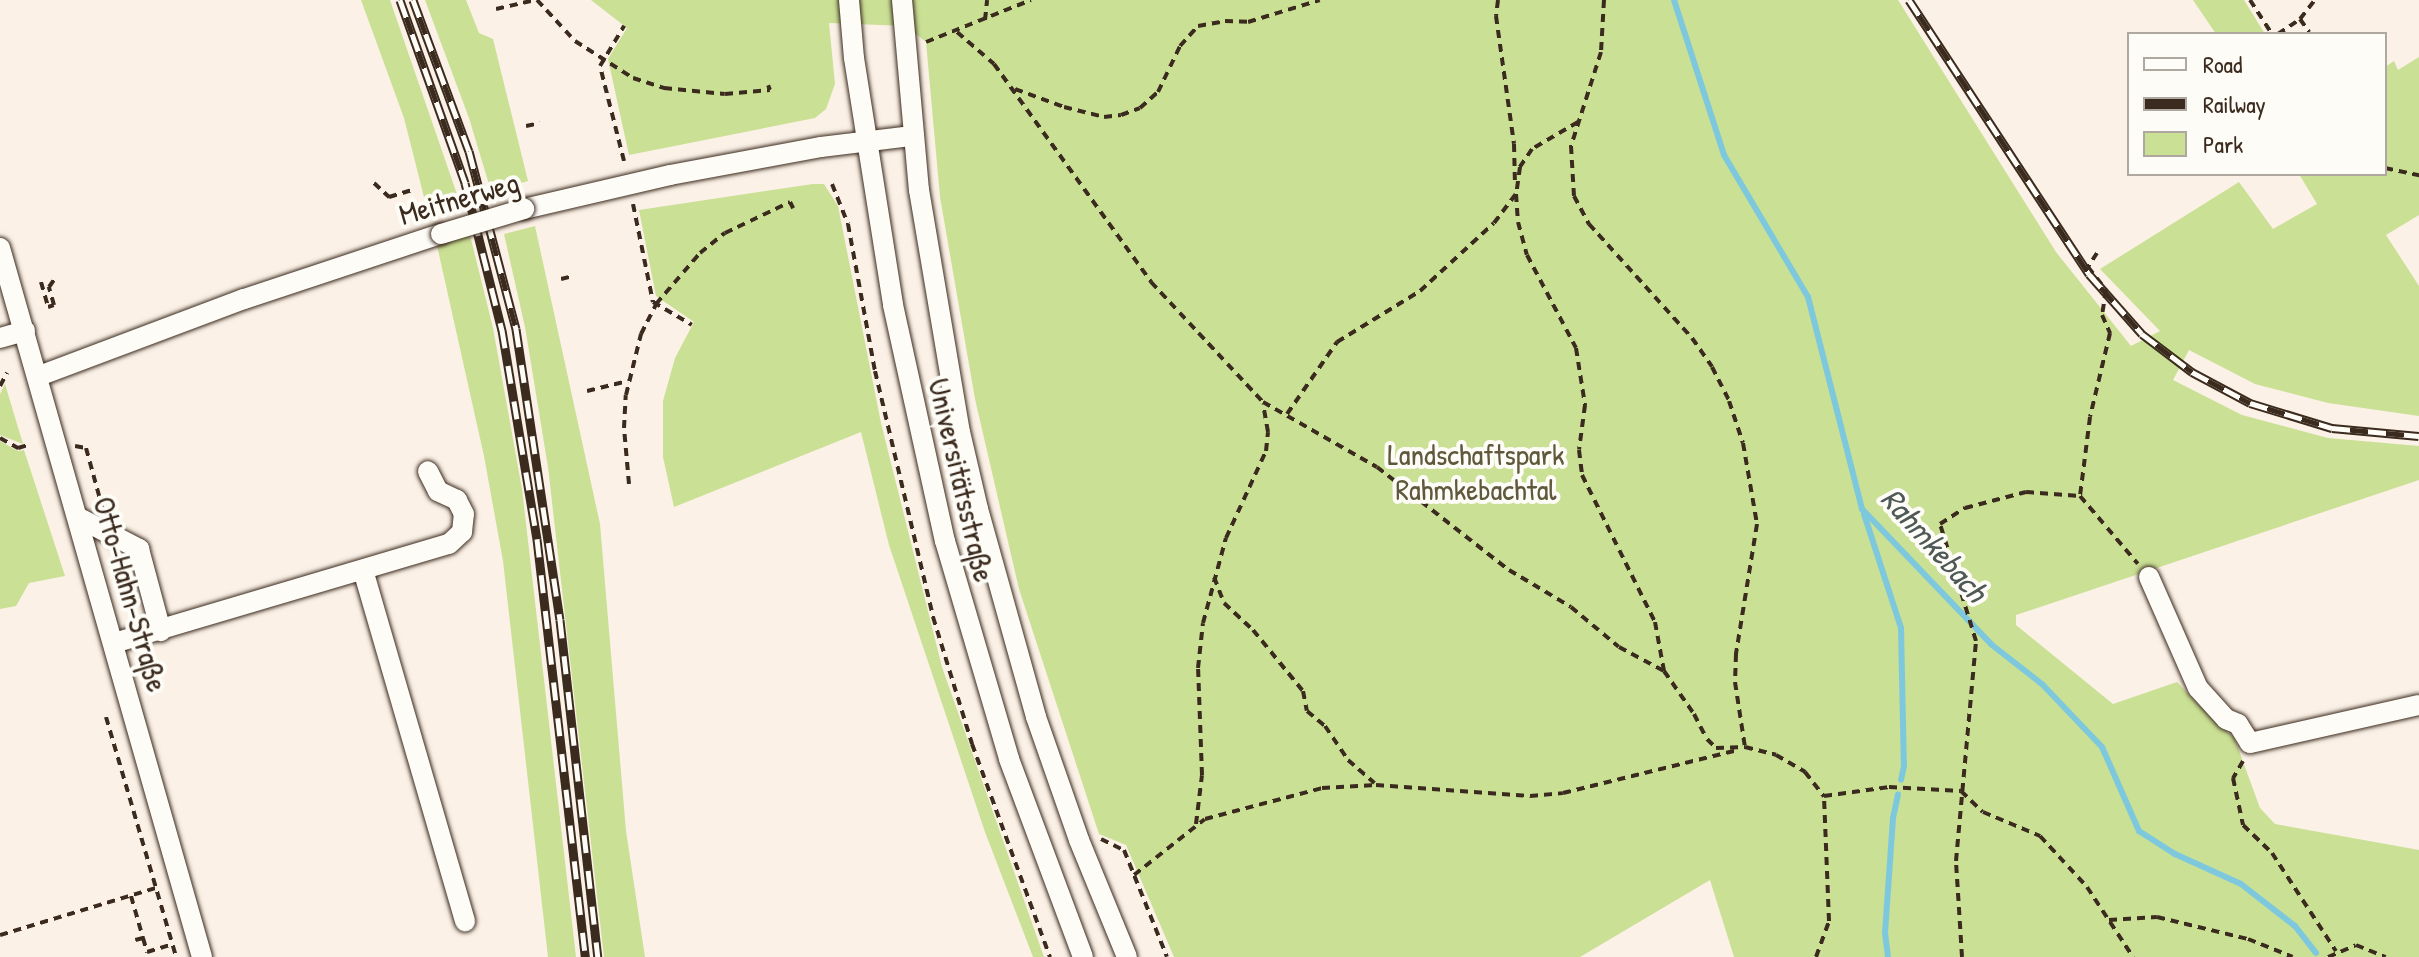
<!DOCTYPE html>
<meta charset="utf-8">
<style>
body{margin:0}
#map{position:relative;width:2419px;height:957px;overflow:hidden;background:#fbf1e6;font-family:"Patrick Hand",sans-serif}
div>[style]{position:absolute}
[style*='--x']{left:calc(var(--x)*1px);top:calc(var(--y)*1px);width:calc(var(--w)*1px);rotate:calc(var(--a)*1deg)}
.green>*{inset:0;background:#cae095}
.stream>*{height:6px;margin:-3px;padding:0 3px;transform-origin:3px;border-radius:3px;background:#7ec8de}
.path>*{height:4px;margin-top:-2px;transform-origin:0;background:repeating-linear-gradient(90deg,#3b2a1e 0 8px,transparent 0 14px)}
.roads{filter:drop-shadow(0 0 2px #3b2a1e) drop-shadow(0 0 2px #3b2a1e)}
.minor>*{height:20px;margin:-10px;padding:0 10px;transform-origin:10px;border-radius:10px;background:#fdfcf7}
.rail>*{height:9px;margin-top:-4.5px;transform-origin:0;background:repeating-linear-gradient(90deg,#fdfcf7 0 18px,#3b2a1e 0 36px);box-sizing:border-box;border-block:2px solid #3b2a1e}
.bridges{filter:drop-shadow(0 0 2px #3b2a1e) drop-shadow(0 0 2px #3b2a1e)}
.minor-bridge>*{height:20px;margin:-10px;padding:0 10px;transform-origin:10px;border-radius:10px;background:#fdfcf7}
span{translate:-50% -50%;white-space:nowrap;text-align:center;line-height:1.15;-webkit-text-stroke:8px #fdfcf7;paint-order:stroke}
.street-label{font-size:30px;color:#3b2a1e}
.park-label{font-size:30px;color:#5f583c}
.water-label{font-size:32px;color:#4f5958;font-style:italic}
.legend{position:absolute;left:2127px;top:32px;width:260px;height:144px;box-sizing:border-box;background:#fdfcf7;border:2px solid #afa8a0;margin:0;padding:10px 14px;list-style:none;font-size:24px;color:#3b2a1e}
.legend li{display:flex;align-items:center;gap:16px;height:40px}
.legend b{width:40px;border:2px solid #afa8a0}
</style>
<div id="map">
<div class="green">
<div style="clip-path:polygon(361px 0,390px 0,460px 203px,431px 212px,427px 209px,404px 118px)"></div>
<div style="clip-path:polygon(425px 0,466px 0,479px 33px,493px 39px,528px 181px,491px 191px,469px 118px)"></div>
<div style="clip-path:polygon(591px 0,1898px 0,2056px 252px,2131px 346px,2160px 331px,2100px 269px,2239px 182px,2273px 229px,2317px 204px,2299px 174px,2385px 174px,2385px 67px,2394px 61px,2398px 70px,2419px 57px,2419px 215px,2386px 235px,2419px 286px,2419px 416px,2328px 403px,2255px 384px,2189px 350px,2173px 380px,2242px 415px,2328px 438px,2419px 446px,2419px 480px,2016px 615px,2016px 625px,2113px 704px,2177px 682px,2215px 722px,2234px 737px,2260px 808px,2275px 824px,2419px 850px,2419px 957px,1734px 957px,1710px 880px,1580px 957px,1174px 957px,1126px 845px,1099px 834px,1019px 589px,975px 399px,940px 197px,926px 42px,906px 26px,829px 23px,835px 84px,826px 109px,815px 118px,629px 155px,608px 59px,627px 28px)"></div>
<div style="clip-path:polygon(2193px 0,2244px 0,2265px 34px,2216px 34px)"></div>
<div style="clip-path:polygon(813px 184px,824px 184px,838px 206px,881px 423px,942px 667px,1044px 957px,1033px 957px,985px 832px,889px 545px,861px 432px,674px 507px,663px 457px,663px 401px,675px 358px,694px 322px,656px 296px,639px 210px)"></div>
<div style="clip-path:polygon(535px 226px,600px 524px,626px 831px,645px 957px,604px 957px,548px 467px,525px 327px,504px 234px)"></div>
<div style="clip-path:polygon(469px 231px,493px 328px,522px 489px,576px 957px,548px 957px,503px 561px,484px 456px,436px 241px)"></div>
<div style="clip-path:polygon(5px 384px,23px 444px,0 435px,0 394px)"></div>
<div style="clip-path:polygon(0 441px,18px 451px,24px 450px,65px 576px,29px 583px,16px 606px,0 609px)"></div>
</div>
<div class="stream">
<div style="--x:1674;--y:0;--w:163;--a:72.1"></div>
<div style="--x:1724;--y:155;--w:165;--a:59.4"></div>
<div style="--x:1808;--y:297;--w:219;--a:75.7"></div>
<div style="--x:1862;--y:509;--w:188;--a:46.3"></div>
<div style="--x:1992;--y:645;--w:63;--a:38"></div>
<div style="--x:2042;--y:684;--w:87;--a:46.4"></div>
<div style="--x:2102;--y:747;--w:92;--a:66.2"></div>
<div style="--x:2139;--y:831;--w:43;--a:32.6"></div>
<div style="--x:2175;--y:854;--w:72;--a:24.4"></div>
<div style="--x:2241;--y:884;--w:68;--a:37.9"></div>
<div style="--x:2295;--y:926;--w:34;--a:52"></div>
<div style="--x:1864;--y:514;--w:120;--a:72"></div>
<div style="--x:1901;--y:628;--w:138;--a:88.8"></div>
<div style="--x:1904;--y:766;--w:14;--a:102"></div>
<div style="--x:1888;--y:957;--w:24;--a:-97"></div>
<div style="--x:1885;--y:933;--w:115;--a:-86"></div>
<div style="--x:1893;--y:818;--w:24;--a:-78"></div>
</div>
<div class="path">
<div style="--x:537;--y:0;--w:56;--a:47.2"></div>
<div style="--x:575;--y:41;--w:69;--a:32.5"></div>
<div style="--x:633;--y:78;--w:33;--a:18"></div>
<div style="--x:664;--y:88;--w:61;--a:5.6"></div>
<div style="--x:725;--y:94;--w:45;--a:-5.1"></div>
<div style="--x:770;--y:90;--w:5;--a:-112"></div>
<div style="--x:1498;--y:0;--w:16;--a:97"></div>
<div style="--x:1496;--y:16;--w:129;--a:82"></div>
<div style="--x:1514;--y:144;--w:41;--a:88.6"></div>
<div style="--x:1604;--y:0;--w:52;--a:93.3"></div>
<div style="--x:1601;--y:52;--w:99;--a:107.7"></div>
<div style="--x:1571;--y:146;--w:50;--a:86.6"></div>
<div style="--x:1574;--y:196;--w:32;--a:62"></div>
<div style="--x:1589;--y:224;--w:154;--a:47.9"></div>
<div style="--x:1692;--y:338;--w:35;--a:55"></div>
<div style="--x:1712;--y:367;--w:38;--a:63"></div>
<div style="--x:1729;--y:401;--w:44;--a:71.6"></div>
<div style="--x:1743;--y:443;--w:82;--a:80.2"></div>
<div style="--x:1757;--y:524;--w:132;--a:99.2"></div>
<div style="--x:1736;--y:654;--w:28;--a:92"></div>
<div style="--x:1735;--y:682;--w:66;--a:81.3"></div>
<div style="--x:2250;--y:0;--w:40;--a:57.1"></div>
<div style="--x:496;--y:9;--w:39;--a:-13"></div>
<div style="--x:2300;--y:19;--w:16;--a:55"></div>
<div style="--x:985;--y:20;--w:20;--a:-84"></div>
<div style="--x:957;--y:32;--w:49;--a:40.9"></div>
<div style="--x:994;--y:64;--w:269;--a:54.2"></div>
<div style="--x:1151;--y:282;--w:164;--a:47"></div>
<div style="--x:1263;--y:402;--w:131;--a:29.7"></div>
<div style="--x:1377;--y:467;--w:167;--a:38"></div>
<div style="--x:1509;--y:570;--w:72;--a:30.8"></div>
<div style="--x:1571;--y:607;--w:62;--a:39.8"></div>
<div style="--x:1619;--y:647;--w:51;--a:28.1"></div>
<div style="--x:1664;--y:671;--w:52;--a:55.1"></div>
<div style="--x:1694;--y:714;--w:28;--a:63"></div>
<div style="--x:1707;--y:739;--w:13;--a:45"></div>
<div style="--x:1716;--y:748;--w:29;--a:-2"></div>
<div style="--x:1745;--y:747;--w:32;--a:14"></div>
<div style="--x:1776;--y:755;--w:34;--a:30"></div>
<div style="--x:1805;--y:772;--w:31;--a:52"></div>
<div style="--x:1824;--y:796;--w:66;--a:-7.9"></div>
<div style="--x:1889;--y:787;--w:72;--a:3.2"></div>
<div style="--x:1961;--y:791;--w:30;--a:44"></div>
<div style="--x:1983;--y:812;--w:62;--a:22.8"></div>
<div style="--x:2040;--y:836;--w:69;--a:47.3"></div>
<div style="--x:2087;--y:887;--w:84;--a:56.7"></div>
<div style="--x:2278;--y:34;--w:27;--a:-34"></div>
<div style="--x:2300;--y:19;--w:24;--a:-52"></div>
<div style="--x:926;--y:42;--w:113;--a:-21.8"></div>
<div style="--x:1015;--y:89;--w:52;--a:20.2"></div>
<div style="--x:1064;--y:107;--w:41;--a:14"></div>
<div style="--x:1104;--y:117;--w:17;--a:-7"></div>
<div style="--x:1121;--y:115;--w:20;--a:-20"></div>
<div style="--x:1140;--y:108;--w:24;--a:-42"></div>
<div style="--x:1158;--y:92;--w:51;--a:-64.4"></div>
<div style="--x:1180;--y:46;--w:27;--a:-48"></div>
<div style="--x:1198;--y:26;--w:27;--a:-10"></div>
<div style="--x:1225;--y:21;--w:23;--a:2"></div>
<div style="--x:1248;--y:22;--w:75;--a:-17"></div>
<div style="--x:1578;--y:122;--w:53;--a:149.6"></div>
<div style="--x:1532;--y:149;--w:22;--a:124"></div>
<div style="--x:1520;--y:167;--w:27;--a:98"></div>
<div style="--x:1516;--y:194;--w:28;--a:86"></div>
<div style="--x:1518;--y:222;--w:34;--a:75"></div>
<div style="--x:1527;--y:255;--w:105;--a:62.2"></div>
<div style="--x:1576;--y:348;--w:58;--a:81"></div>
<div style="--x:1585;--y:405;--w:45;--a:97.6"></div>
<div style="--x:1579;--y:450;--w:25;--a:83"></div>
<div style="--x:1582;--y:475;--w:164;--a:63.6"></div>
<div style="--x:1655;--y:622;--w:50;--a:79.6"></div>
<div style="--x:526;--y:126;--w:14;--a:-12"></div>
<div style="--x:624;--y:161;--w:98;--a:-104.2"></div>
<div style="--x:600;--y:66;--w:47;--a:-59"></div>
<div style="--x:2385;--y:168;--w:35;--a:12"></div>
<div style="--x:374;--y:183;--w:21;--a:43"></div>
<div style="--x:389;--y:197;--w:24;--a:-17"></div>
<div style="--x:832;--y:184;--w:43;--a:68.2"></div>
<div style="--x:848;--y:224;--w:149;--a:79.6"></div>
<div style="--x:875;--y:371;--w:253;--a:76.7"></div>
<div style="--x:933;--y:617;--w:133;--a:72.9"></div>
<div style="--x:972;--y:744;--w:227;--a:69.9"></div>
<div style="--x:633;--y:204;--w:100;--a:78.5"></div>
<div style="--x:653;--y:302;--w:45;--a:30.5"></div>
<div style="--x:2097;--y:253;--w:17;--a:123"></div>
<div style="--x:2088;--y:267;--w:29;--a:52"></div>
<div style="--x:2106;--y:290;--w:25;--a:99"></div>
<div style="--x:2102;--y:315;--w:20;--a:66"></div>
<div style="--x:2110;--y:333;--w:86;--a:103.4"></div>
<div style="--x:2090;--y:417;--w:80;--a:97.2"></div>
<div style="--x:2080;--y:496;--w:89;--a:49.5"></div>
<div style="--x:561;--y:279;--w:12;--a:-14"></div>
<div style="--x:41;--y:282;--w:26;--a:74"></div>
<div style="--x:48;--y:307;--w:6;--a:-18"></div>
<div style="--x:54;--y:305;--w:19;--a:-106"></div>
<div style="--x:49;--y:287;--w:12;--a:-55"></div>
<div style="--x:0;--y:386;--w:15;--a:-62"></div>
<div style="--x:587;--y:391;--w:42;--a:-13.7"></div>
<div style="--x:1287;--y:414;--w:88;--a:-55.2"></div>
<div style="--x:1337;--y:342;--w:97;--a:-31.6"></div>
<div style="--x:1420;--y:291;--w:100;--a:-42.6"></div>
<div style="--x:1494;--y:223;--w:36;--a:-53"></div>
<div style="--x:0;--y:438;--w:21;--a:29"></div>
<div style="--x:18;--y:448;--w:10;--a:-17"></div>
<div style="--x:75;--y:446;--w:11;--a:10"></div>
<div style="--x:86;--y:448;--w:64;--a:74.7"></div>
<div style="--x:629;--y:484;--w:56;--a:-95.1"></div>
<div style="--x:624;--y:428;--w:33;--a:-87"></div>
<div style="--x:626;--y:395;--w:63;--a:-76.2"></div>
<div style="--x:641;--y:334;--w:34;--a:-63"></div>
<div style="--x:656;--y:304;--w:67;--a:-49.2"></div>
<div style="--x:700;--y:253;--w:32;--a:-39"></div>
<div style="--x:725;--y:233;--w:72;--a:-25.5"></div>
<div style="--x:790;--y:202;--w:7;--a:63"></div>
<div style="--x:117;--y:560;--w:59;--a:73.4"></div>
<div style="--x:1214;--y:577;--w:28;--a:69"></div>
<div style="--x:1224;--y:603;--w:40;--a:43"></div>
<div style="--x:1253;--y:630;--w:79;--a:50.7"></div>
<div style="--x:1303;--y:691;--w:20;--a:79"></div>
<div style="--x:1307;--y:711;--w:23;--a:40"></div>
<div style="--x:1325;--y:726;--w:41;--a:55.9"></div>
<div style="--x:1348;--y:760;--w:35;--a:41"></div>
<div style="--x:106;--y:717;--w:250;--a:73.7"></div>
<div style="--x:2243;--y:761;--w:20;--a:120"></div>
<div style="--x:2233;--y:778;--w:48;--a:78"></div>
<div style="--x:2243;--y:825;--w:40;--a:44"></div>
<div style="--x:2272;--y:853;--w:117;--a:56.9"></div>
<div style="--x:1196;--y:824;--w:49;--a:-83"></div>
<div style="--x:1202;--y:775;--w:107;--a:-92.1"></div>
<div style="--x:1198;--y:668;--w:45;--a:-83.7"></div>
<div style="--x:1203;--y:623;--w:88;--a:-74.9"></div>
<div style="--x:1226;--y:538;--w:96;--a:-65.3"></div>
<div style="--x:1266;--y:451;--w:19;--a:-84"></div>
<div style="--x:1268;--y:432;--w:28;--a:-100"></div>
<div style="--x:1101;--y:839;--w:25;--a:26"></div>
<div style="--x:1124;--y:850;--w:115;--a:68.1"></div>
<div style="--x:1134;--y:875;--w:90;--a:-38.3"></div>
<div style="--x:1205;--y:819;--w:121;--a:-14.8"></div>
<div style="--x:1322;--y:788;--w:54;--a:-3.2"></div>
<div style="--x:1376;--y:785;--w:154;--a:4.1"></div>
<div style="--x:1530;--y:796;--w:33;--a:-5"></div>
<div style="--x:1563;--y:793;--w:180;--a:-13.8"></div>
<div style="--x:131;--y:896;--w:44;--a:74.1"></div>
<div style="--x:143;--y:938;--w:8;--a:166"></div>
<div style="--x:2109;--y:920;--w:48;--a:-3.6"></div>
<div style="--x:2157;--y:917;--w:94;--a:13.6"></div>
<div style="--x:2248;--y:939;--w:48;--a:21.8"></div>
<div style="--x:0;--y:935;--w:163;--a:-16.8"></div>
<div style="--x:143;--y:938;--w:15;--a:74"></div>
<div style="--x:147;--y:952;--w:27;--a:-17"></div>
<div style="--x:1816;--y:957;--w:38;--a:-70"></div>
<div style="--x:1829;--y:921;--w:125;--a:-92.3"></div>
<div style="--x:1962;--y:957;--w:96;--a:-93.6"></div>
<div style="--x:1956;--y:861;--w:221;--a:-84.8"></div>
<div style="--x:1976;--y:641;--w:122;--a:-107.1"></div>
<div style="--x:1940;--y:524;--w:30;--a:-33"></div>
<div style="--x:1965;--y:508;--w:63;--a:-14.7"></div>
<div style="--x:2026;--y:492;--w:54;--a:4.2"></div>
<div style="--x:2328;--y:957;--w:30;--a:-23"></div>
<div style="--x:2356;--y:945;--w:32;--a:22"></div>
</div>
<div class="roads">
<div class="minor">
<div style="--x:849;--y:0;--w:58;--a:85.1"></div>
<div style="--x:854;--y:58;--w:250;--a:81"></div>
<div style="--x:893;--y:305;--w:242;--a:77.6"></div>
<div style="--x:945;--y:541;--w:227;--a:73.6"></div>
<div style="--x:1009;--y:759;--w:211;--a:69.5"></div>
<div style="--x:902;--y:0;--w:191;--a:84.9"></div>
<div style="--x:919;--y:190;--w:245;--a:80.4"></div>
<div style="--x:960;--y:432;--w:79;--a:76.8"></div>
<div style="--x:978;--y:509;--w:216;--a:74.4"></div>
<div style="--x:1036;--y:717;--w:130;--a:70.7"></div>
<div style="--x:1079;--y:840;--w:126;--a:67.7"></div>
<div style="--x:524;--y:209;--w:150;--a:-13.1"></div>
<div style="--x:670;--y:175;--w:154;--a:-10.5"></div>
<div style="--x:821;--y:147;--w:92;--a:-6.9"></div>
<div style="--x:0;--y:248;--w:737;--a:74.1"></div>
<div style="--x:0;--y:338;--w:26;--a:-16"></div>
<div style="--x:39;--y:376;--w:219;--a:-20.6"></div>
<div style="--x:244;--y:299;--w:207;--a:-18.3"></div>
<div style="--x:79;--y:518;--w:68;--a:27.3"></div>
<div style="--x:139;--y:549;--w:85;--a:75"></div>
<div style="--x:363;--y:570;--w:366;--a:73.8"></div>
<div style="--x:2149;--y:577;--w:121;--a:66.2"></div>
<div style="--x:2198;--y:688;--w:42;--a:47.9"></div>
<div style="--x:2226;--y:719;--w:13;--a:23"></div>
<div style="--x:2238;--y:724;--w:22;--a:58"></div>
<div style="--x:2250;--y:743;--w:173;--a:-12.7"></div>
<div style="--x:114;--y:643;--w:349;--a:-16.5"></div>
<div style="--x:449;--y:544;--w:18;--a:-43"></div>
<div style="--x:462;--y:532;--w:18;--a:-84"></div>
<div style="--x:464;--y:514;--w:16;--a:-117"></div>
<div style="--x:457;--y:500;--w:21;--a:-155"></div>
<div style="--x:438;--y:491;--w:22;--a:-117"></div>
</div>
</div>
<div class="rail">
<div style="--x:400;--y:0;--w:194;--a:70.4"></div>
<div style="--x:465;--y:183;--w:152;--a:75.9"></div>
<div style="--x:502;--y:330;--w:212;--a:80.5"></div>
<div style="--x:537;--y:539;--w:421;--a:83.4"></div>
<div style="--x:413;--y:0;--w:161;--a:69.7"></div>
<div style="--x:469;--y:151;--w:184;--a:75.2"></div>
<div style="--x:516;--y:329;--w:294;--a:81.4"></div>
<div style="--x:560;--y:620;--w:339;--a:83.6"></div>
<div style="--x:1909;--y:0;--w:328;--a:56.7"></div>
<div style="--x:2089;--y:274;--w:80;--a:48.5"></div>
<div style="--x:2142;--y:334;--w:63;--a:37.2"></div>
<div style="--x:2192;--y:372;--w:66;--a:28.1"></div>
<div style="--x:2250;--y:403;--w:86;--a:17"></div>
<div style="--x:2332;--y:428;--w:87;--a:5.3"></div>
</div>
<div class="bridges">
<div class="minor-bridge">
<div style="--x:441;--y:234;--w:87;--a:-16.8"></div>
</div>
</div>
<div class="street-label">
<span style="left:459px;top:198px;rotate:-16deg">Meitnerweg</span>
<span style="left:962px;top:480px;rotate:77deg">Universitätsstraße</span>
<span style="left:131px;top:594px;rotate:74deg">Otto-Hahn-Straße</span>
</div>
<div class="park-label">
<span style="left:1476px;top:471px">Landschaftspark<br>Rahmkebachtal</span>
</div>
<div class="water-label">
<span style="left:1934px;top:545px;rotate:48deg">Rahmkebach</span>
</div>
<ul class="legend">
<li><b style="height:10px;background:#fdfcf7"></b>Road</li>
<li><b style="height:10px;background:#3b2a1e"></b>Railway</li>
<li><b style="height:22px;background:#cae095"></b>Park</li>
</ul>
</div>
